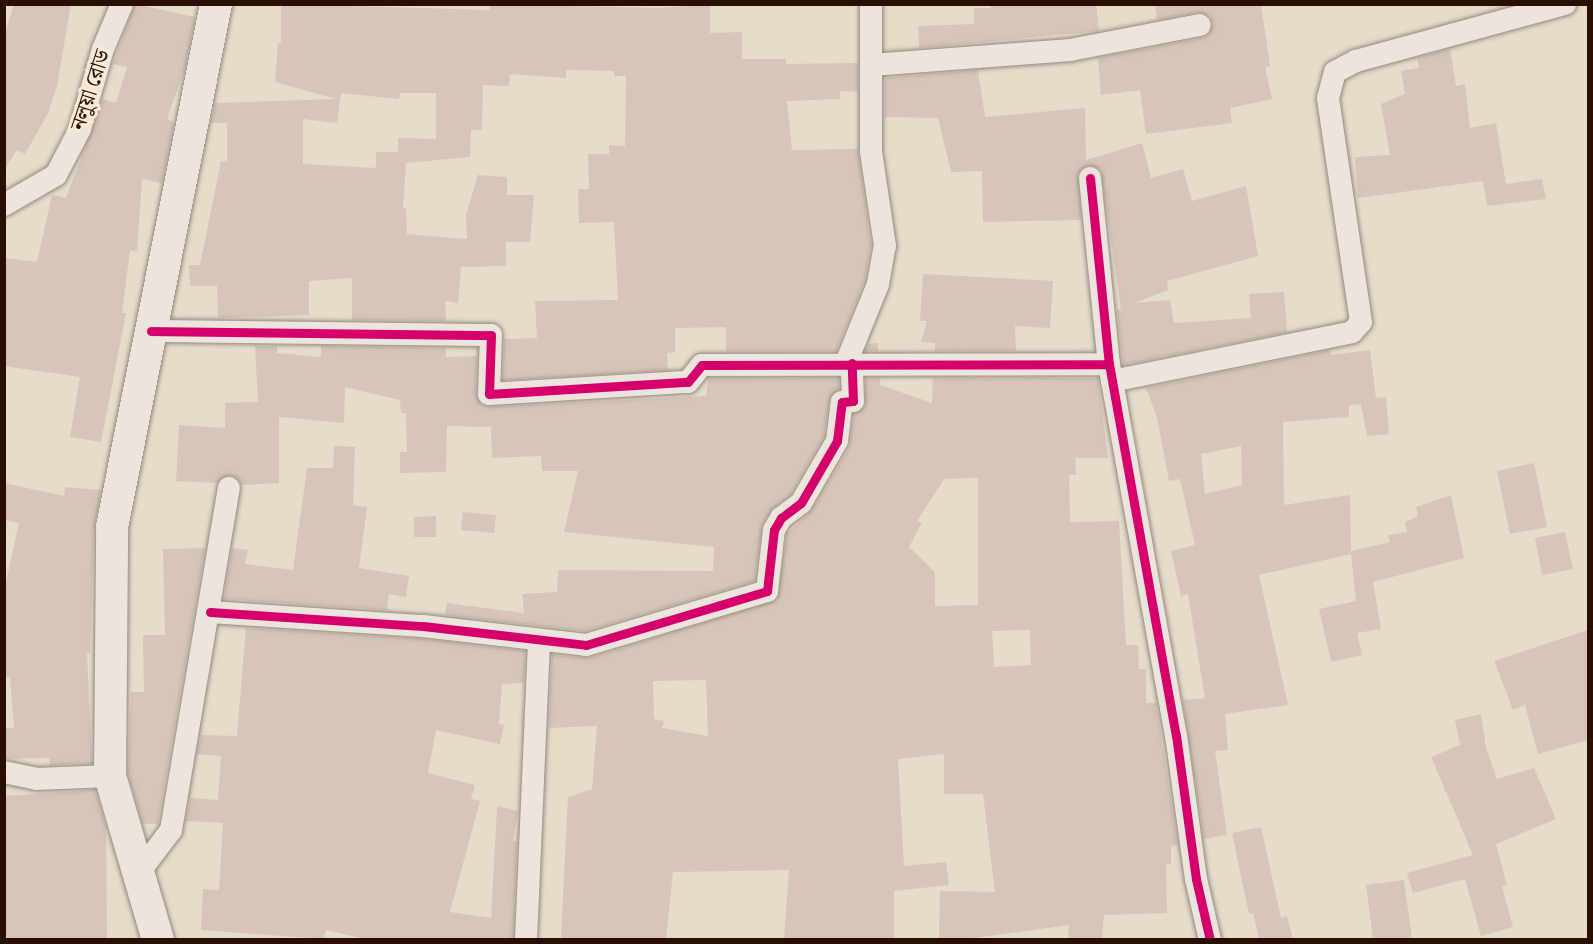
<!DOCTYPE html>
<meta charset="utf-8">
<style>
body{margin:0}
#map{position:relative;width:1593px;height:944px;overflow:hidden;background:#e6dcca;font-family:"EB Garamond","Noto Serif Bengali",serif}
div>[style]{position:absolute}
[style*='--x']{left:calc(var(--x)*1px);top:calc(var(--y)*1px);width:calc(var(--w)*1px);rotate:calc(var(--a)*1deg)}
.building>*{inset:0;background:#d6c5b8}
.roads{filter:drop-shadow(0 0 2px #92897e) drop-shadow(0 0 2px #92897e)}
.minor>*{height:22px;margin:-11px;padding:0 11px;transform-origin:11px;border-radius:11px;background:#ebe5dd}
.secondary>*{height:32px;margin:-16px;padding:0 16px;transform-origin:16px;border-radius:16px;background:#ebe5dd}
.cycleway>*{height:9px;margin:-4.5px;padding:0 4.5px;transform-origin:4.5px;border-radius:4.5px;background:#d6006c}
span{translate:-50% -50%;white-space:nowrap;text-align:center;line-height:1.15;-webkit-text-stroke:6px #f7ead5;paint-order:stroke}
.street-label{font-size:22px;color:#2a0e02}
.frame{position:absolute;inset:0;border:6px solid #2a0e02;pointer-events:none}
</style>
<div id="map">
<div class="building">
<div style="clip-path:polygon(14px 4px,71px 4px,57px 86px,48px 113px,25px 154px,17px 150px,4px 170px,4px 36px)"></div>
<div style="clip-path:polygon(135px 4px,195px 17px,184px 71px,167px 119px,174px 122px,162px 183px,142px 179px,137px 251px,130px 250px,122px 313px,126px 313px,101px 442px,70px 437px,80px 377px,4px 366px,4px 258px,37px 262px,52px 195px,66px 198px,103px 99px,116px 103px,127px 67px,113px 64px)"></div>
<div style="clip-path:polygon(evenodd,281px 4px,489px 10px,490px 4px,660px 8px,710px 4px,710px 33px,742px 32px,742px 59px,786px 59px,786px 64px,858px 63px,858px 92px,840px 91px,840px 99px,787px 101px,792px 150px,858px 149px,871px 246px,865px 280px,836px 351px,726px 351px,726px 327px,675px 328px,675px 352px,667px 353px,668px 370px,503px 380px,504px 339px,537px 338px,535px 301px,618px 300px,614px 222px,579px 223px,578px 189px,589px 189px,588px 154px,609px 154px,609px 145px,625px 146px,626px 76px,614px 76px,614px 71px,566px 70px,566px 78px,510px 74px,509px 86px,483px 85px,482px 130px,471px 130px,470px 157px,406px 163px,403px 208px,406px 208px,407px 234px,467px 239px,466px 215px,478px 175px,507px 177px,507px 195px,534px 195px,530px 242px,506px 242px,506px 266px,461px 267px,458px 303px,445px 301px,446px 321px,352px 320px,352px 278px,309px 281px,309px 315px,218px 318px,217px 286px,190px 286px,189px 265px,200px 265px,221px 161px,227px 162px,227px 123px,211px 123px,215px 103px,336px 99px,275px 82px,278px 43px,281px 43px,281px 4px,341px 93px,399px 99px,400px 93px,436px 93px,436px 139px,398px 138px,398px 152px,376px 152px,376px 168px,303px 164px,303px 119px,337px 123px,341px 93px)"></div>
<div style="clip-path:polygon(991px 4px,1096px 4px,1099px 31px,919px 48px,918px 26px,974px 24px,974px 8px,991px 8px)"></div>
<div style="clip-path:polygon(1155px 4px,1261px 4px,1270px 66px,1265px 67px,1272px 99px,1230px 108px,1232px 123px,1146px 134px,1140px 90px,1101px 95px,1098px 58px,1203px 38px,1209px 35px,1213px 23px,1210px 16px,1198px 12px,1157px 20px)"></div>
<div style="clip-path:polygon(1450px 49px,1456px 86px,1465px 84px,1470px 128px,1496px 123px,1506px 184px,1542px 179px,1546px 199px,1487px 206px,1483px 181px,1358px 198px,1355px 157px,1390px 155px,1381px 104px,1405px 94px,1401px 71px,1419px 68px,1417px 58px)"></div>
<div style="clip-path:polygon(978px 70px,985px 117px,1085px 108px,1086px 160px,1142px 143px,1151px 178px,1183px 169px,1192px 201px,1246px 186px,1258px 256px,1167px 281px,1168px 290px,1134px 303px,1170px 300px,1174px 323px,1251px 318px,1249px 294px,1284px 292px,1287px 332px,1123px 365px,1117px 310px,1121px 309px,1101px 170px,1088px 165px,1078px 173px,1081px 220px,983px 222px,982px 171px,951px 172px,938px 118px,885px 117px,885px 78px)"></div>
<div style="clip-path:polygon(923px 274px,1053px 281px,1050px 328px,1015px 326px,1016px 351px,935px 351px,935px 343px,921px 342px,927px 321px,920px 321px)"></div>
<div style="clip-path:polygon(878px 343px,878px 351px,865px 351px,868px 344px)"></div>
<div style="clip-path:polygon(255px 346px,277px 346px,277px 353px,321px 357px,321px 346px,446px 348px,446px 357px,477px 356px,476px 394px,482px 406px,489px 407px,706px 396px,708px 378px,839px 378px,839px 389px,829px 400px,824px 437px,791px 494px,773px 508px,762px 524px,755px 581px,585px 631px,445px 615px,447px 603px,524px 613px,522px 594px,557px 592px,558px 570px,713px 571px,714px 547px,564px 532px,578px 471px,542px 471px,541px 456px,492px 458px,491px 427px,447px 426px,446px 472px,400px 473px,400px 452px,407px 452px,406px 413px,401px 413px,400px 400px,345px 387px,344px 423px,279px 417px,279px 483px,242px 485px,231px 475px,217px 483px,176px 481px,179px 425px,225px 428px,225px 403px,258px 402px)"></div>
<div style="clip-path:polygon(evenodd,1330px 350px,1331px 355px,1370px 350px,1376px 398px,1386px 397px,1389px 434px,1367px 436px,1361px 404px,1349px 405px,1349px 417px,1283px 422px,1284px 505px,1350px 495px,1351px 551px,1390px 542px,1388px 535px,1407px 532px,1405px 522px,1418px 516px,1416px 507px,1451px 495px,1464px 558px,1373px 582px,1381px 629px,1357px 633px,1362px 655px,1331px 662px,1319px 609px,1356px 601px,1351px 554px,1259px 575px,1288px 705px,1225px 714px,1228px 750px,1215px 751px,1227px 835px,1204px 839px,1183px 700px,1205px 698px,1188px 594px,1181px 596px,1171px 551px,1195px 545px,1180px 479px,1169px 481px,1157px 418px,1146px 388px,1330px 350px,1241px 446px,1242px 485px,1205px 494px,1201px 454px,1241px 446px)"></div>
<div style="clip-path:polygon(evenodd,866px 378px,880px 378px,880px 385px,932px 403px,933px 378px,1098px 378px,1108px 458px,1075px 458px,1076px 475px,1069px 475px,1070px 522px,1119px 521px,1126px 645px,1138px 645px,1139px 669px,1146px 669px,1146px 703px,1156px 703px,1178px 845px,1171px 846px,1171px 864px,1166px 865px,1167px 913px,1104px 915px,1102px 939px,1068px 939px,1069px 925px,967px 939px,939px 939px,940px 891px,995px 892px,983px 794px,944px 794px,944px 754px,898px 759px,904px 866px,946px 862px,949px 885px,894px 891px,894px 939px,784px 939px,789px 870px,673px 872px,666px 939px,561px 939px,568px 797px,592px 789px,597px 726px,549px 728px,552px 655px,590px 658px,777px 600px,787px 534px,812px 510px,849px 448px,854px 414px,865px 407px,866px 378px,978px 478px,978px 605px,935px 606px,935px 572px,909px 547px,922px 522px,917px 521px,944px 479px,978px 478px,866px 378px,1030px 630px,1031px 665px,994px 667px,992px 631px,1030px 630px,866px 378px,706px 680px,708px 736px,662px 728px,664px 721px,654px 719px,653px 681px,706px 680px)"></div>
<div style="clip-path:polygon(334px 446px,355px 447px,353px 505px,367px 507px,359px 568px,409px 576px,406px 597px,389px 594px,387px 610px,224px 599px,232px 548px,248px 550px,245px 564px,293px 570px,307px 468px,333px 468px)"></div>
<div style="clip-path:polygon(1534px 463px,1547px 527px,1510px 534px,1497px 471px)"></div>
<div style="clip-path:polygon(4px 483px,64px 496px,65px 487px,101px 490px,94px 527px,90px 653px,87px 653px,92px 763px,50px 765px,49px 758px,4px 759px,4px 728px,14px 728px,10px 677px,4px 677px,4px 591px,19px 523px,4px 520px)"></div>
<div style="clip-path:polygon(463px 512px,496px 515px,494px 533px,461px 530px)"></div>
<div style="clip-path:polygon(436px 516px,436px 537px,414px 537px,414px 517px)"></div>
<div style="clip-path:polygon(1565px 532px,1573px 569px,1542px 575px,1535px 538px)"></div>
<div style="clip-path:polygon(205px 548px,158px 824px,143px 824px,128px 773px,131px 692px,144px 692px,143px 635px,165px 635px,163px 549px)"></div>
<div style="clip-path:polygon(246px 628px,422px 639px,525px 651px,524px 683px,502px 684px,499px 724px,504px 725px,500px 744px,436px 730px,428px 773px,475px 785px,471px 799px,480px 801px,450px 912px,491px 918px,497px 806px,518px 811px,513px 841px,517px 841px,513px 939px,365px 939px,326px 930px,324px 939px,201px 930px,203px 889px,219px 890px,223px 823px,186px 821px,190px 798px,218px 800px,221px 756px,197px 754px,201px 735px,237px 736px)"></div>
<div style="clip-path:polygon(1588px 630px,1588px 740px,1538px 754px,1525px 705px,1513px 710px,1494px 661px)"></div>
<div style="clip-path:polygon(1481px 714px,1486px 748px,1497px 779px,1534px 768px,1556px 819px,1496px 844px,1507px 885px,1502px 887px,1513px 927px,1481px 936px,1465px 879px,1413px 893px,1407px 873px,1473px 855px,1431px 757px,1460px 745px,1455px 720px)"></div>
<div style="clip-path:polygon(95px 790px,106px 828px,107px 939px,4px 939px,4px 796px)"></div>
<div style="clip-path:polygon(1261px 827px,1281px 918px,1287px 916px,1293px 939px,1259px 939px,1253px 913px,1249px 914px,1232px 833px)"></div>
<div style="clip-path:polygon(1404px 880px,1412px 939px,1373px 939px,1366px 885px)"></div>
</div>
<div class="roads">
<div class="minor">
<div style="--x:871;--y:65;--w:200;--a:-4.3"></div>
<div style="--x:1070;--y:50;--w:132;--a:-10.9"></div>
<div style="--x:1090;--y:178;--w:187;--a:84.2"></div>
<div style="--x:1109;--y:364;--w:377;--a:79.8"></div>
<div style="--x:1176;--y:735;--w:145;--a:82.1"></div>
<div style="--x:1196;--y:879;--w:63;--a:77.1"></div>
<div style="--x:4;--y:205;--w:60;--a:-30"></div>
<div style="--x:56;--y:175;--w:52;--a:-62.4"></div>
<div style="--x:80;--y:129;--w:83;--a:-74"></div>
<div style="--x:103;--y:49;--w:49;--a:-67.1"></div>
<div style="--x:151;--y:331;--w:340;--a:0.7"></div>
<div style="--x:491;--y:335;--w:59;--a:91.9"></div>
<div style="--x:489;--y:394;--w:199;--a:-3.5"></div>
<div style="--x:688;--y:382;--w:22;--a:-51"></div>
<div style="--x:702;--y:365;--w:407;--a:-0.1"></div>
<div style="--x:846;--y:363;--w:85;--a:-67.9"></div>
<div style="--x:878;--y:284;--w:39;--a:-80"></div>
<div style="--x:885;--y:246;--w:96;--a:-98.4"></div>
<div style="--x:871;--y:151;--w:147;--a:-90"></div>
<div style="--x:1112;--y:381;--w:245;--a:-11.5"></div>
<div style="--x:1352;--y:332;--w:13;--a:-48"></div>
<div style="--x:1361;--y:322;--w:226;--a:-98.4"></div>
<div style="--x:1328;--y:98;--w:27;--a:-75"></div>
<div style="--x:1335;--y:72;--w:24;--a:-28"></div>
<div style="--x:1356;--y:61;--w:217;--a:-15.3"></div>
<div style="--x:210;--y:612;--w:213;--a:3.8"></div>
<div style="--x:423;--y:626;--w:164;--a:6.6"></div>
<div style="--x:586;--y:645;--w:189;--a:-16.6"></div>
<div style="--x:767;--y:591;--w:61;--a:-83.5"></div>
<div style="--x:774;--y:530;--w:14;--a:-60"></div>
<div style="--x:781;--y:518;--w:25;--a:-37"></div>
<div style="--x:801;--y:503;--w:72;--a:-59.9"></div>
<div style="--x:837;--y:441;--w:39;--a:-83"></div>
<div style="--x:842;--y:402;--w:11;--a:-5"></div>
<div style="--x:853;--y:401;--w:38;--a:-92"></div>
<div style="--x:4;--y:772;--w:33;--a:12"></div>
<div style="--x:36;--y:779;--w:74;--a:-2.3"></div>
<div style="--x:140;--y:871;--w:51;--a:-52.9"></div>
<div style="--x:171;--y:830;--w:347;--a:-80.4"></div>
<div style="--x:526;--y:940;--w:300;--a:-87.5"></div>
</div>
<div class="secondary">
<div style="--x:158;--y:940;--w:171;--a:-106.3"></div>
<div style="--x:110;--y:776;--w:249;--a:-89.5"></div>
<div style="--x:112;--y:527;--w:533;--a:-78.75"></div>
</div>
</div>
<div class="cycleway">
<div style="--x:1090;--y:178;--w:187;--a:84.2"></div>
<div style="--x:1109;--y:364;--w:377;--a:79.8"></div>
<div style="--x:1176;--y:735;--w:145;--a:82.1"></div>
<div style="--x:1196;--y:879;--w:63;--a:77.1"></div>
<div style="--x:151;--y:331;--w:340;--a:0.7"></div>
<div style="--x:491;--y:335;--w:59;--a:91.9"></div>
<div style="--x:489;--y:394;--w:199;--a:-3.5"></div>
<div style="--x:688;--y:382;--w:22;--a:-51"></div>
<div style="--x:702;--y:365;--w:407;--a:-0.1"></div>
<div style="--x:210;--y:612;--w:213;--a:3.8"></div>
<div style="--x:423;--y:626;--w:164;--a:6.6"></div>
<div style="--x:586;--y:645;--w:189;--a:-16.6"></div>
<div style="--x:767;--y:591;--w:61;--a:-83.5"></div>
<div style="--x:774;--y:530;--w:14;--a:-60"></div>
<div style="--x:781;--y:518;--w:25;--a:-37"></div>
<div style="--x:801;--y:503;--w:72;--a:-59.9"></div>
<div style="--x:837;--y:441;--w:39;--a:-83"></div>
<div style="--x:842;--y:402;--w:11;--a:-5"></div>
<div style="--x:853;--y:401;--w:38;--a:-92"></div>
</div>
<div class="street-label">
<span style="left:90px;top:90px;rotate:-72deg">নলুয়া রোড</span>
</div>
<div class="frame"></div>
</div>
